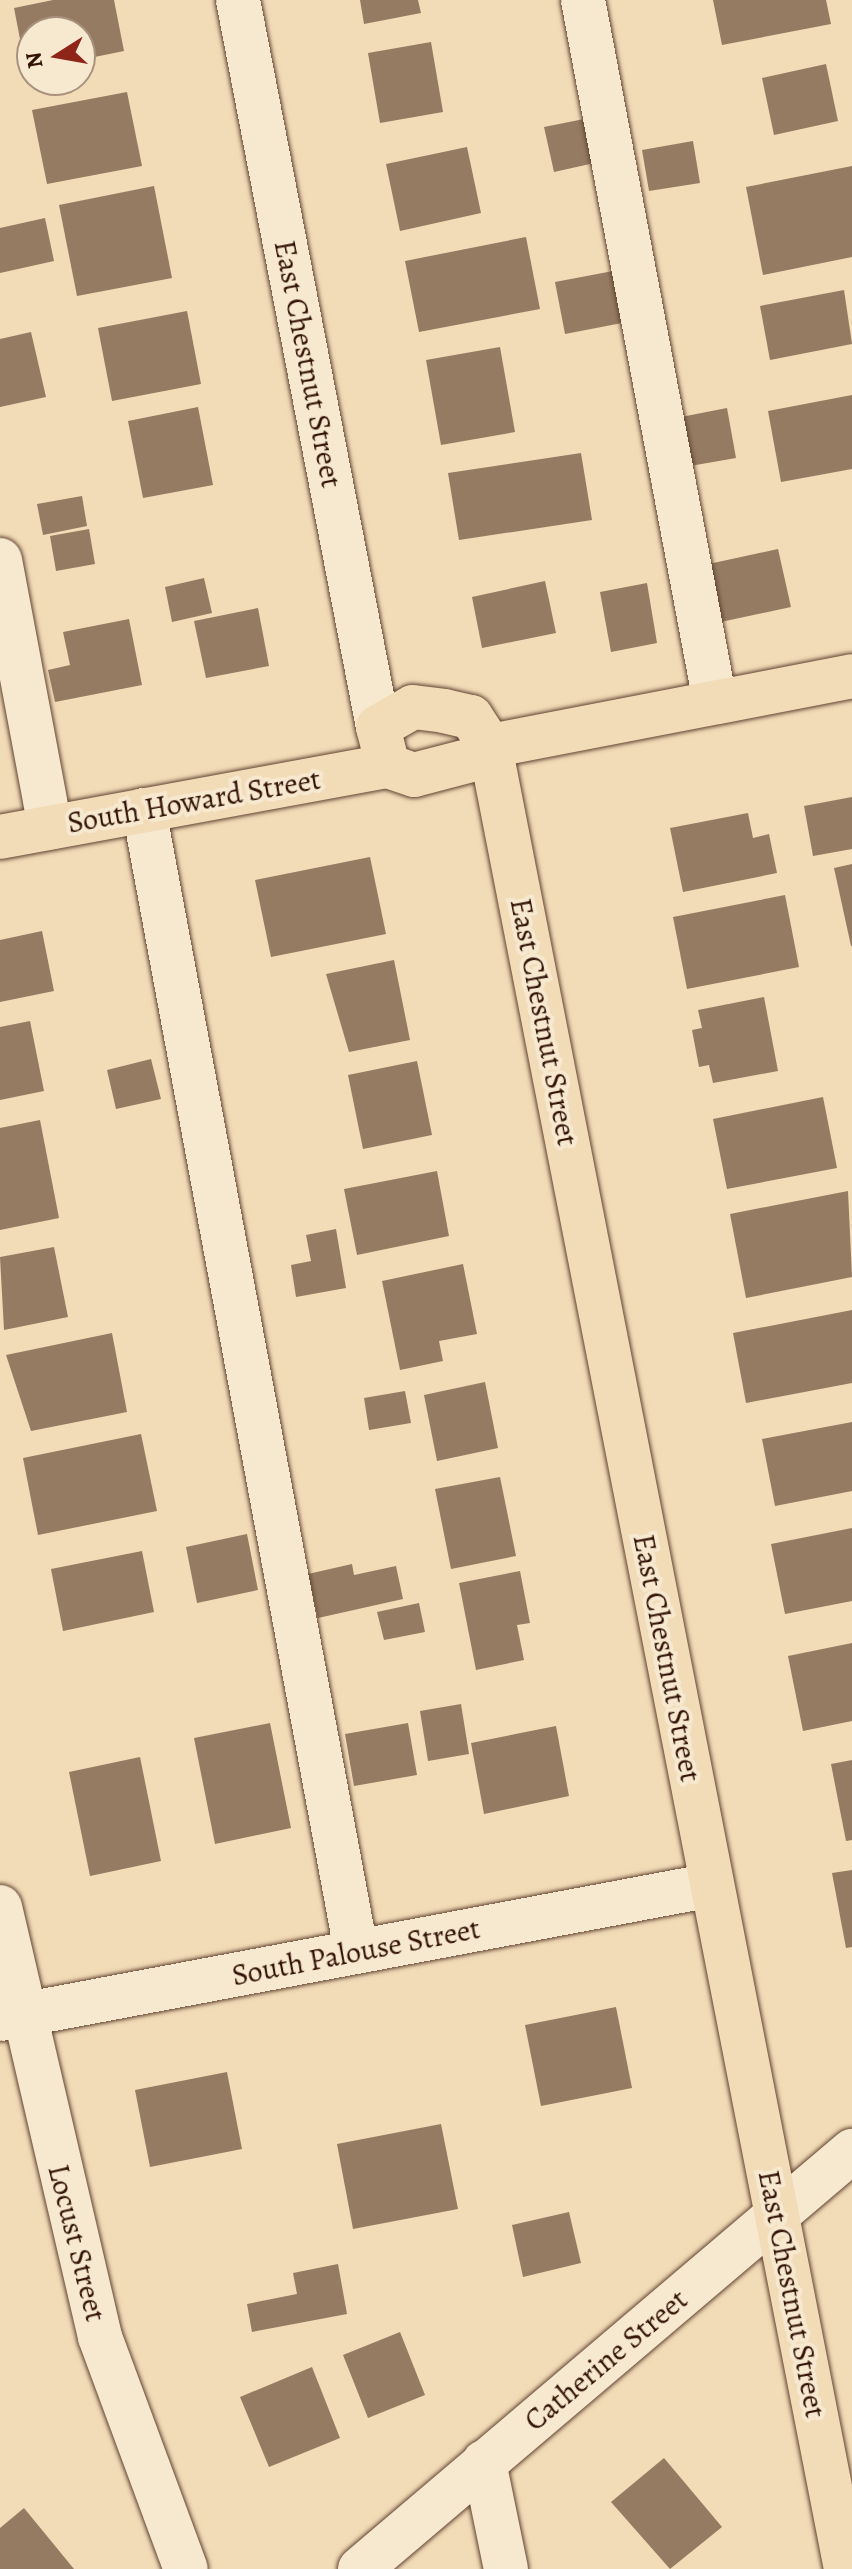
<!DOCTYPE html>
<style>
body{margin:0}
#map{position:relative;width:852px;height:2569px;overflow:hidden;background:#f2dbb7;font-family:Alegreya,serif}
div>[style]{position:absolute}
[style*='--x']{left:calc(var(--x)*1px);top:calc(var(--y)*1px);width:calc(var(--w)*1px);rotate:calc(var(--a)*1deg)}
.building>*{inset:0;background:#957b62}
.roads{filter:drop-shadow(0 0 2px #614432) drop-shadow(0 0 2px #614432)}
.minor>*{height:44px;margin:-22px;padding:0 22px;transform-origin:22px;border-radius:22px;background:#f7e8d0}
.major>*{height:44px;margin:-22px;padding:0 22px;transform-origin:22px;border-radius:22px;background:#f2dbb7}
span{translate:-50% -50%;white-space:nowrap;text-align:center;line-height:1.15;-webkit-text-stroke:8px #f7e8d0;paint-order:stroke}
.street-label{font-size:30px;color:#311205}
.north{position:absolute;left:16px;top:16px;width:80px;height:80px;box-sizing:border-box;background:#f7e8d0;border:2px solid #a8927f;border-radius:50%;rotate:259deg;font-size:22px;font-weight:700;line-height:32px;text-align:center;color:#311205}
.north::after{content:'';display:block;margin:auto;width:28px;height:36px;background:#8f2418;clip-path:polygon(50% 0,100% 100%,50% 72%,0 100%)}
</style>
<div id="map">
<div class="building">
<div style="clip-path:polygon(53px 0,114px 0,124px 51px,80px 60px,80px 32px,32px 32px,32px 69px,26px 70px,14px 8px)"></div>
<div style="clip-path:polygon(360px 0,418px 0,421px 13px,364px 24px)"></div>
<div style="clip-path:polygon(713px 0,826px 0,831px 24px,722px 45px)"></div>
<div style="clip-path:polygon(431px 42px,443px 112px,380px 123px,368px 53px)"></div>
<div style="clip-path:polygon(826px 64px,838px 121px,774px 135px,762px 78px)"></div>
<div style="clip-path:polygon(127px 92px,142px 166px,47px 184px,32px 110px)"></div>
<div style="clip-path:polygon(589px 118px,599px 162px,554px 172px,544px 127px)"></div>
<div style="clip-path:polygon(693px 141px,700px 183px,649px 191px,642px 150px)"></div>
<div style="clip-path:polygon(467px 147px,481px 213px,400px 231px,386px 164px)"></div>
<div style="clip-path:polygon(852px 166px,852px 257px,763px 275px,746px 187px)"></div>
<div style="clip-path:polygon(154px 186px,172px 278px,77px 296px,59px 205px)"></div>
<div style="clip-path:polygon(45px 218px,54px 261px,0 273px,0 228px)"></div>
<div style="clip-path:polygon(526px 237px,540px 309px,419px 332px,405px 261px)"></div>
<div style="clip-path:polygon(613px 271px,622px 323px,565px 334px,555px 282px)"></div>
<div style="clip-path:polygon(844px 290px,852px 344px,770px 360px,760px 306px)"></div>
<div style="clip-path:polygon(187px 311px,201px 384px,112px 401px,98px 328px)"></div>
<div style="clip-path:polygon(31px 332px,46px 397px,0 407px,0 339px)"></div>
<div style="clip-path:polygon(500px 347px,515px 432px,441px 445px,426px 360px)"></div>
<div style="clip-path:polygon(852px 395px,852px 469px,781px 482px,768px 411px)"></div>
<div style="clip-path:polygon(198px 407px,213px 485px,143px 498px,128px 421px)"></div>
<div style="clip-path:polygon(727px 408px,736px 458px,690px 466px,681px 417px)"></div>
<div style="clip-path:polygon(581px 453px,592px 520px,459px 540px,448px 473px)"></div>
<div style="clip-path:polygon(82px 496px,87px 526px,43px 535px,37px 504px)"></div>
<div style="clip-path:polygon(89px 529px,95px 564px,56px 571px,50px 536px)"></div>
<div style="clip-path:polygon(778px 549px,791px 607px,716px 623px,704px 565px)"></div>
<div style="clip-path:polygon(204px 578px,212px 613px,172px 622px,165px 587px)"></div>
<div style="clip-path:polygon(545px 581px,556px 633px,482px 648px,472px 597px)"></div>
<div style="clip-path:polygon(647px 583px,657px 643px,611px 652px,600px 592px)"></div>
<div style="clip-path:polygon(258px 608px,269px 666px,206px 678px,194px 621px)"></div>
<div style="clip-path:polygon(129px 619px,142px 685px,55px 702px,48px 670px,70px 665px,63px 632px)"></div>
<div style="clip-path:polygon(852px 797px,852px 849px,813px 856px,804px 806px)"></div>
<div style="clip-path:polygon(748px 813px,753px 838px,769px 834px,777px 873px,683px 892px,670px 828px)"></div>
<div style="clip-path:polygon(370px 857px,386px 934px,271px 957px,255px 880px)"></div>
<div style="clip-path:polygon(852px 864px,852px 946px,851px 946px,834px 868px)"></div>
<div style="clip-path:polygon(785px 895px,799px 967px,687px 989px,673px 917px)"></div>
<div style="clip-path:polygon(42px 931px,54px 991px,0 1002px,0 940px)"></div>
<div style="clip-path:polygon(394px 960px,410px 1040px,349px 1052px,326px 974px)"></div>
<div style="clip-path:polygon(764px 997px,778px 1071px,713px 1083px,709px 1065px,699px 1067px,692px 1030px,702px 1028px,698px 1010px)"></div>
<div style="clip-path:polygon(30px 1021px,44px 1091px,0 1100px,0 1027px)"></div>
<div style="clip-path:polygon(151px 1059px,161px 1099px,116px 1109px,107px 1070px)"></div>
<div style="clip-path:polygon(417px 1061px,432px 1135px,363px 1149px,348px 1075px)"></div>
<div style="clip-path:polygon(823px 1097px,837px 1168px,727px 1189px,713px 1119px)"></div>
<div style="clip-path:polygon(40px 1120px,59px 1218px,0 1230px,0 1128px)"></div>
<div style="clip-path:polygon(437px 1171px,449px 1236px,357px 1255px,344px 1189px)"></div>
<div style="clip-path:polygon(848px 1191px,852px 1277px,746px 1298px,730px 1214px)"></div>
<div style="clip-path:polygon(336px 1229px,346px 1288px,296px 1297px,291px 1265px,311px 1261px,306px 1235px)"></div>
<div style="clip-path:polygon(54px 1247px,68px 1317px,4px 1330px,0 1257px)"></div>
<div style="clip-path:polygon(463px 1264px,477px 1334px,439px 1341px,443px 1361px,400px 1370px,382px 1281px)"></div>
<div style="clip-path:polygon(852px 1310px,852px 1383px,746px 1403px,733px 1333px)"></div>
<div style="clip-path:polygon(112px 1333px,127px 1412px,31px 1431px,6px 1355px)"></div>
<div style="clip-path:polygon(485px 1382px,498px 1448px,437px 1461px,424px 1395px)"></div>
<div style="clip-path:polygon(405px 1391px,411px 1423px,369px 1430px,364px 1398px)"></div>
<div style="clip-path:polygon(852px 1422px,852px 1491px,775px 1506px,762px 1439px)"></div>
<div style="clip-path:polygon(141px 1434px,157px 1511px,38px 1535px,23px 1458px)"></div>
<div style="clip-path:polygon(500px 1477px,516px 1556px,451px 1569px,435px 1489px)"></div>
<div style="clip-path:polygon(852px 1528px,852px 1601px,785px 1614px,771px 1544px)"></div>
<div style="clip-path:polygon(247px 1534px,258px 1590px,197px 1603px,186px 1547px)"></div>
<div style="clip-path:polygon(142px 1551px,154px 1612px,63px 1631px,51px 1569px)"></div>
<div style="clip-path:polygon(352px 1564px,354px 1575px,396px 1566px,403px 1599px,318px 1618px,308px 1574px)"></div>
<div style="clip-path:polygon(520px 1571px,530px 1623px,517px 1625px,524px 1660px,476px 1670px,459px 1583px)"></div>
<div style="clip-path:polygon(419px 1603px,425px 1632px,384px 1640px,377px 1612px)"></div>
<div style="clip-path:polygon(852px 1643px,852px 1721px,803px 1731px,788px 1656px)"></div>
<div style="clip-path:polygon(461px 1704px,469px 1754px,428px 1761px,420px 1711px)"></div>
<div style="clip-path:polygon(270px 1723px,291px 1828px,215px 1844px,194px 1738px)"></div>
<div style="clip-path:polygon(408px 1723px,417px 1775px,354px 1786px,345px 1734px)"></div>
<div style="clip-path:polygon(556px 1726px,569px 1796px,484px 1814px,471px 1743px)"></div>
<div style="clip-path:polygon(140px 1757px,161px 1861px,90px 1876px,69px 1772px)"></div>
<div style="clip-path:polygon(852px 1760px,852px 1840px,846px 1841px,831px 1764px)"></div>
<div style="clip-path:polygon(852px 1870px,852px 1947px,846px 1948px,832px 1873px)"></div>
<div style="clip-path:polygon(616px 2007px,632px 2088px,541px 2106px,525px 2025px)"></div>
<div style="clip-path:polygon(227px 2072px,242px 2149px,150px 2167px,135px 2090px)"></div>
<div style="clip-path:polygon(441px 2124px,458px 2209px,353px 2229px,337px 2144px)"></div>
<div style="clip-path:polygon(569px 2212px,581px 2263px,523px 2277px,512px 2225px)"></div>
<div style="clip-path:polygon(338px 2264px,347px 2314px,252px 2332px,247px 2304px,297px 2294px,293px 2273px)"></div>
<div style="clip-path:polygon(400px 2332px,425px 2395px,368px 2418px,343px 2355px)"></div>
<div style="clip-path:polygon(312px 2367px,340px 2438px,269px 2467px,240px 2397px)"></div>
<div style="clip-path:polygon(664px 2458px,722px 2527px,670px 2569px,611px 2502px)"></div>
<div style="clip-path:polygon(24px 2508px,74px 2569px,0 2569px,0 2528px)"></div>
</div>
<div class="roads">
<div class="minor">
<div style="--x:238;--y:0;--w:740;--a:79.1"></div>
<div style="--x:583;--y:0;--w:714;--a:79.35"></div>
<div style="--x:0;--y:560;--w:272;--a:79.4"></div>
<div style="--x:144;--y:810;--w:1161;--a:79.47"></div>
<div style="--x:0;--y:1907;--w:441;--a:76.9"></div>
<div style="--x:100;--y:2337;--w:247;--a:69.7"></div>
<div style="--x:0;--y:2019;--w:724;--a:-10.66"></div>
<div style="--x:484;--y:2462;--w:109;--a:78.4"></div>
<div style="--x:360;--y:2569;--w:646;--a:-40.35"></div>
</div>
<div class="major">
<div style="--x:490;--y:746;--w:13;--a:122"></div>
<div style="--x:483;--y:757;--w:71;--a:165.4"></div>
<div style="--x:414;--y:775;--w:28;--a:-161"></div>
<div style="--x:388;--y:766;--w:40;--a:-104.4"></div>
<div style="--x:378;--y:727;--w:40;--a:-29.7"></div>
<div style="--x:413;--y:707;--w:31;--a:7"></div>
<div style="--x:444;--y:711;--w:28;--a:13"></div>
<div style="--x:471;--y:717;--w:35;--a:57"></div>
<div style="--x:490;--y:746;--w:1857;--a:78.95"></div>
<div style="--x:490;--y:746;--w:369;--a:-10.9"></div>
<div style="--x:0;--y:837;--w:394;--a:-10.4"></div>
</div>
</div>
<div class="street-label">
<span style="left:308px;top:364px;rotate:79deg">East Chestnut Street</span>
<span style="left:194px;top:801px;rotate:-10deg">South Howard Street</span>
<span style="left:544px;top:1022px;rotate:79deg">East Chestnut Street</span>
<span style="left:667px;top:1658px;rotate:79deg">East Chestnut Street</span>
<span style="left:356px;top:1952px;rotate:-11deg">South Palouse Street</span>
<span style="left:77px;top:2243px;rotate:76deg">Locust Street</span>
<span style="left:792px;top:2294px;rotate:79deg">East Chestnut Street</span>
<span style="left:606px;top:2360px;rotate:-40deg">Catherine Street</span>
</div>
<div class="north">N</div>
</div>
